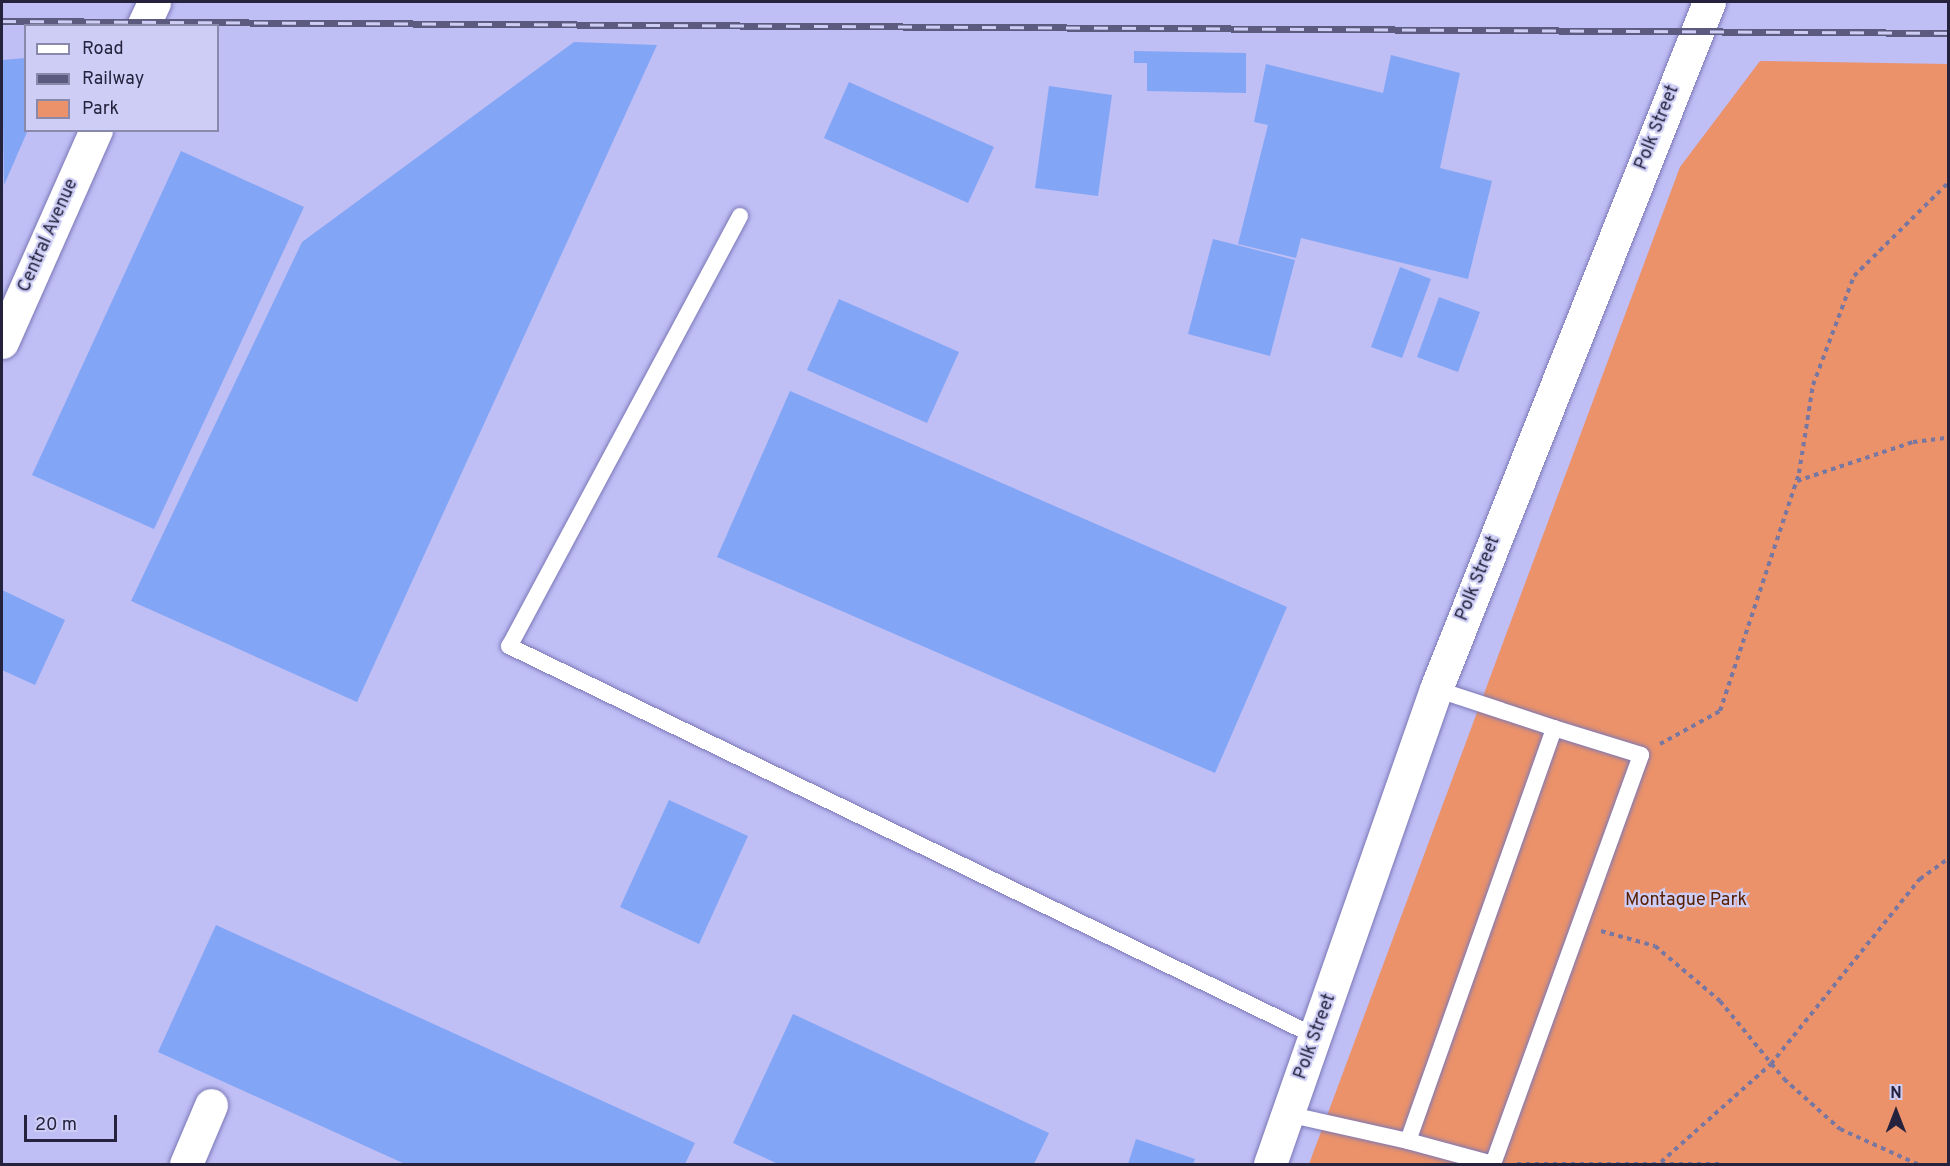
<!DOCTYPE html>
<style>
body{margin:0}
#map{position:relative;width:1950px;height:1166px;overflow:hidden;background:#bfbef5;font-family:Overpass,sans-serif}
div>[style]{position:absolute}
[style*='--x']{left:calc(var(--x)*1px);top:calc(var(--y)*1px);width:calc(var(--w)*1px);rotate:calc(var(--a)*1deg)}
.green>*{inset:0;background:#eb926a}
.building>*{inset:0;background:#82a6f5}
.path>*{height:4px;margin-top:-2px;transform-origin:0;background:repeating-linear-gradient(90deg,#7877a1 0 4.5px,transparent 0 9px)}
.roads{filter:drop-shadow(0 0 2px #7a77b6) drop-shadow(0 0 2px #7a77b6)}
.service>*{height:16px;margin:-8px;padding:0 8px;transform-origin:8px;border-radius:8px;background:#fff}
.minor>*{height:33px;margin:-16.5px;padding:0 16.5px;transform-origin:16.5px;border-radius:16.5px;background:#fff}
.secondary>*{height:33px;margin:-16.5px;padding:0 16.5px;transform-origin:16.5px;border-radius:16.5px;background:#fff}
.rail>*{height:7px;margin-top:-3.5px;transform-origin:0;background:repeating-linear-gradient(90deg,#cdcdf6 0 14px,#5c5a7e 0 28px);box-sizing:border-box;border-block:2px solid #5c5a7e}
span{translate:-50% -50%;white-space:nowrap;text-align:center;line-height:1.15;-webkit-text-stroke:4.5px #cdcdf6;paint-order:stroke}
.street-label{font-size:18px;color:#24223c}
.park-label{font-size:18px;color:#592102}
.frame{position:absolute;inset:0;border:3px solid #24223c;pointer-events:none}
.legend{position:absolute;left:24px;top:24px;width:195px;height:108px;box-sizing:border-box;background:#cdcdf6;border:2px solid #8989ac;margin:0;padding:8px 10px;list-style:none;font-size:18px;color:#24223c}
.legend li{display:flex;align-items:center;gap:12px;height:30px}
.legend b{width:30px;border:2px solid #8989ac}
.north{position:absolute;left:1866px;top:1082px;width:60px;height:60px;-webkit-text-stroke:4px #cdcdf6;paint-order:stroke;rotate:0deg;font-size:16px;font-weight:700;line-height:24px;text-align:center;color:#24223c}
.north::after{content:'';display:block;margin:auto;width:21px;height:27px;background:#24223c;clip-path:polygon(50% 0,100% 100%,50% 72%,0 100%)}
.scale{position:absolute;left:24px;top:1115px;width:93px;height:27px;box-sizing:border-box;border:3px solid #24223c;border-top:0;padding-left:8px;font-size:18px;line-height:21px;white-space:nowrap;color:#24223c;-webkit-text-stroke:4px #cdcdf6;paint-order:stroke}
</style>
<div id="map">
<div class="green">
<div style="clip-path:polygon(1760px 61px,1948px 64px,1948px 1164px,1309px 1164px,1680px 167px)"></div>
</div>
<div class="building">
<div style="clip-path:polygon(574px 42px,657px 45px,357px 702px,131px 601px,302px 242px)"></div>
<div style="clip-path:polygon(1134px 51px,1246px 53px,1246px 93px,1147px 91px,1147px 63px,1134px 63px)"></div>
<div style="clip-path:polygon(1391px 55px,1460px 73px,1440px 168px,1492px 181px,1468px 279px,1301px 238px,1296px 258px,1238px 244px,1268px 125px,1254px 122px,1266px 64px,1383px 93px)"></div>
<div style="clip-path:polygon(26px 58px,28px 130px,4px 185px,2px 60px)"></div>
<div style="clip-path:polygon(849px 82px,994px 147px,968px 203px,824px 138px)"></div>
<div style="clip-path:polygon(1049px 86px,1112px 95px,1098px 196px,1035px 188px)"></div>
<div style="clip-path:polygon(181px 151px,304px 207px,154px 529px,32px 475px)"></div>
<div style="clip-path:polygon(1213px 239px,1295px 260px,1270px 356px,1188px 334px)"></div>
<div style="clip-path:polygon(1400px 267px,1431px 279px,1402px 358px,1371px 347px)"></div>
<div style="clip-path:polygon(1439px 297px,1480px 312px,1458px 372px,1417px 357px)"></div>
<div style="clip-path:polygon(839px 299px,959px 352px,927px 423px,807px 370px)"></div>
<div style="clip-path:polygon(790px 391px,1287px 607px,1215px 773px,717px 557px)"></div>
<div style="clip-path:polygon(2px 590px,65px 620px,35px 685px,2px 670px)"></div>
<div style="clip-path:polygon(669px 800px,748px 836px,699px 944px,620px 907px)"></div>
<div style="clip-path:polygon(216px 925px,695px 1143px,685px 1164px,405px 1164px,158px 1052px)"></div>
<div style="clip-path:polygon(793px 1014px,1049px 1133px,1034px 1164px,778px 1164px,733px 1143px)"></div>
<div style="clip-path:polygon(1136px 1139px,1195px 1159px,1193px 1164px,1128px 1164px)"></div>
</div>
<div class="path">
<div style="--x:1797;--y:481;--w:122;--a:-18.6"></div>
<div style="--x:1913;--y:442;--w:35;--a:-7"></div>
<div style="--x:1660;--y:744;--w:68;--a:-28.8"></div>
<div style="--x:1720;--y:711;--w:251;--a:-71.6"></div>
<div style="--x:1799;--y:473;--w:89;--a:-81"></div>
<div style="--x:1813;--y:385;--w:116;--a:-69.4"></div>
<div style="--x:1854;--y:276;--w:132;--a:-44.7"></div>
<div style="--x:1601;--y:931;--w:56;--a:15.5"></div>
<div style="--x:1655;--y:946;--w:85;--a:40.2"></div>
<div style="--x:1720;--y:1001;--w:101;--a:50.6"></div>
<div style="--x:1784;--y:1079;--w:75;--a:41.8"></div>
<div style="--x:1840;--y:1129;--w:85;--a:24.4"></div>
<div style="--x:1661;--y:1162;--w:147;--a:-41.7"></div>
<div style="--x:1771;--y:1064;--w:238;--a:-51.2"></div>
<div style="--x:1920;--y:879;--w:34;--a:-36"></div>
<div style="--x:1517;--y:1164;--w:206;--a:0"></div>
</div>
<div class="roads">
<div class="service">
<div style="--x:740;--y:216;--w:488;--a:118.2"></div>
<div style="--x:509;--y:646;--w:898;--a:25.82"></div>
<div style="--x:1287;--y:1114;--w:124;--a:12.6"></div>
<div style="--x:1408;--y:1141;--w:438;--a:-70.5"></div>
<div style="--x:1554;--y:728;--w:124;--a:-161.7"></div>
<div style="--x:1408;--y:1141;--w:88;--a:15.1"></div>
<div style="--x:1493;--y:1164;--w:435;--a:-70.1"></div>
<div style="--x:1641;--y:755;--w:91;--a:-162.8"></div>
</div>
<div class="minor">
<div style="--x:186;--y:1164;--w:64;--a:-67"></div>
<div style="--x:1270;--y:1164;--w:503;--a:-70.74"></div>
<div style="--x:1436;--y:689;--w:739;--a:-68.33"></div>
</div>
<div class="secondary">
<div style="--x:143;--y:26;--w:26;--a:-65"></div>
<div style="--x:2;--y:342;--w:232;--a:-66.1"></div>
</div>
</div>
<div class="rail">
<div style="--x:2;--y:21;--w:1946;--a:0.35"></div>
</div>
<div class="street-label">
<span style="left:1658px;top:128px;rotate:-68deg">Polk Street</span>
<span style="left:49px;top:236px;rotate:-66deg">Central Avenue</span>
<span style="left:1479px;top:579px;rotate:-68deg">Polk Street</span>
<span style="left:1316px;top:1037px;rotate:-70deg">Polk Street</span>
</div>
<div class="park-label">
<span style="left:1686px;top:901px">Montague Park</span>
</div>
<div class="frame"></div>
<ul class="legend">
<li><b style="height:8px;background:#fff"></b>Road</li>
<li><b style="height:8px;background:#5c5a7e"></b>Railway</li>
<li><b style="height:16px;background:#eb926a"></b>Park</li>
</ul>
<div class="north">N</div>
<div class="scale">20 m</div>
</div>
